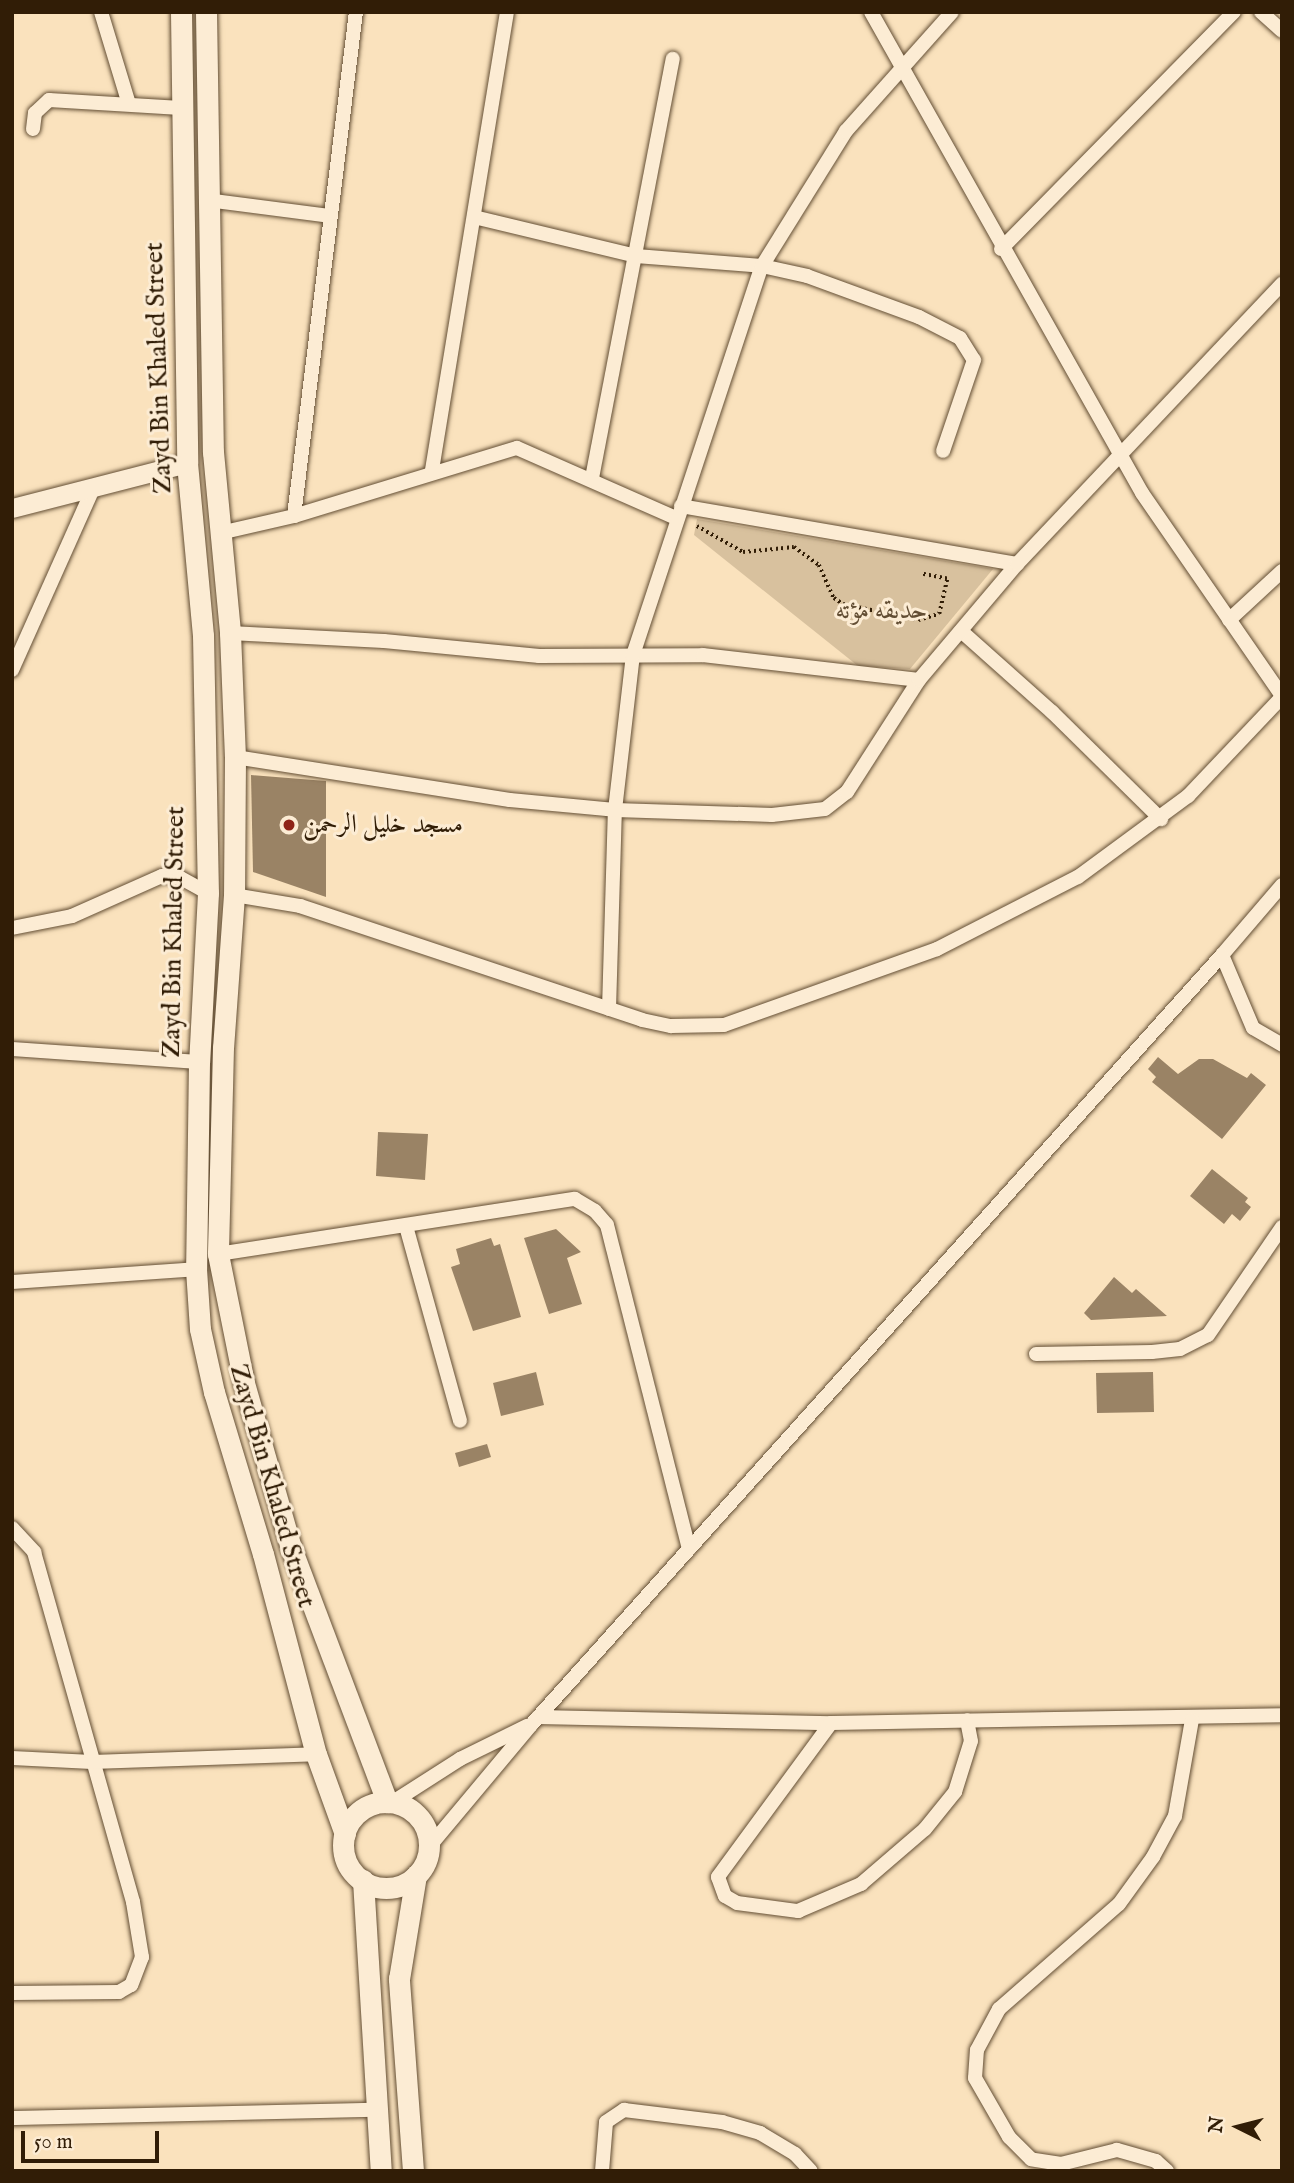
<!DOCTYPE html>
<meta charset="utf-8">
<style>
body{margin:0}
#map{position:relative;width:1294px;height:2183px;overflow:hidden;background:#fae2bd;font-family:"IM FELL English",Amiri,serif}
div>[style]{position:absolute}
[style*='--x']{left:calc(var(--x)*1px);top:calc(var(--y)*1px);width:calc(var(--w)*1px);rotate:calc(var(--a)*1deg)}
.green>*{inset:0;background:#d8c19e}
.building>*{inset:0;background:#9a8365}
.path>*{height:3.5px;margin-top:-1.75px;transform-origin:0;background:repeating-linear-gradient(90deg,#311d06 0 2px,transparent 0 5.5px)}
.roads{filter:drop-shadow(0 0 2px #634e34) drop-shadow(0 0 2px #634e34)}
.minor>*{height:14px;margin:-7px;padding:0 7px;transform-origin:7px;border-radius:7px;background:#fcecd4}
.tertiary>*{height:19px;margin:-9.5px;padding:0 9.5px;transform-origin:9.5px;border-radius:9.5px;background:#fcecd4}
.secondary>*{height:21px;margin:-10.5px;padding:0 10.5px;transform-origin:10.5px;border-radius:10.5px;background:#fcecd4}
.secondary>.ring{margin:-10.5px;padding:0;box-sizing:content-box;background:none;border:21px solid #fcecd4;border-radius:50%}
.dots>*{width:19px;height:19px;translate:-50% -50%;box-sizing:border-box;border:4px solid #fcecd4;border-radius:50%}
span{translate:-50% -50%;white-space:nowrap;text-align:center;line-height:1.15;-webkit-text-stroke:6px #fcecd4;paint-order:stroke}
.street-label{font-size:26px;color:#311d06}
.park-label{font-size:26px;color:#634e34;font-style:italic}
.poi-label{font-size:26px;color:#311d06}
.left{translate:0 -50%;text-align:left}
.frame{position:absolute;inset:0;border:14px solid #311d06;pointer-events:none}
.north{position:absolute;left:1203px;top:2092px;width:70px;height:70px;-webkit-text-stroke:5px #fcecd4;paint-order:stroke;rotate:276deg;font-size:19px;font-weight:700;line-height:28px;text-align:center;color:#311d06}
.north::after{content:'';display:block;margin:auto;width:24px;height:32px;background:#311d06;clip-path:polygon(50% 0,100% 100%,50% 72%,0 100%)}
.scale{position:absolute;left:21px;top:2131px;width:138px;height:32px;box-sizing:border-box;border:4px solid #311d06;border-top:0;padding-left:9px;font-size:21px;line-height:24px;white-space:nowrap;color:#311d06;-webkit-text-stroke:5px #fcecd4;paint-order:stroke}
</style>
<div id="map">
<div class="green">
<div style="clip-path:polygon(697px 519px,993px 569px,910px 669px,858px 666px,694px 535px)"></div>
</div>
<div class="building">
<div style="clip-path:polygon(251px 775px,326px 781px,326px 897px,253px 872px)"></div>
<div style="clip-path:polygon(1158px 1057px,1178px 1074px,1199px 1059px,1213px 1059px,1247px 1078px,1251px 1073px,1266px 1085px,1222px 1139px,1152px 1082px,1156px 1077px,1148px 1069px)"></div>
<div style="clip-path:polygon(378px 1132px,428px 1134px,425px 1180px,376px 1176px)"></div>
<div style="clip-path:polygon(1212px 1169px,1248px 1198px,1245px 1202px,1251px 1207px,1240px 1221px,1232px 1214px,1224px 1224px,1190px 1196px)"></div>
<div style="clip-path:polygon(556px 1229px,581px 1252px,567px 1258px,582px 1304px,549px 1314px,524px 1238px)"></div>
<div style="clip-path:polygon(491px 1238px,494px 1246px,500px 1244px,521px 1317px,473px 1331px,451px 1267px,460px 1264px,456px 1249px)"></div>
<div style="clip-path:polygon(1114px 1277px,1132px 1293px,1136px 1289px,1167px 1316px,1091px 1320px,1084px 1313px)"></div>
<div style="clip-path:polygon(536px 1372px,544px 1405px,501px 1416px,493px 1383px)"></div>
<div style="clip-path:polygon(1153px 1372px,1154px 1412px,1097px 1413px,1096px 1373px)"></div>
<div style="clip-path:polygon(487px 1444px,491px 1457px,459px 1467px,455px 1453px)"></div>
</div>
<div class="path">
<div style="--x:697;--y:526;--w:53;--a:29.5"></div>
<div style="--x:743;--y:552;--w:51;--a:-5.6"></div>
<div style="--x:794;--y:547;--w:31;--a:36"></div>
<div style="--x:819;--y:565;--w:36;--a:66"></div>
<div style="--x:834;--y:598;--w:11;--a:34"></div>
<div style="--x:843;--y:604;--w:77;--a:12"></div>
<div style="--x:918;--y:620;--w:22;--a:-16"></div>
<div style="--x:939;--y:614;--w:36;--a:-77"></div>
<div style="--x:947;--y:579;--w:26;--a:-169"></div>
</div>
<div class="roads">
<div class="minor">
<div style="--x:101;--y:12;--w:96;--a:73.1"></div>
<div style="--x:871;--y:12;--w:552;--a:60.6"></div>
<div style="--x:1142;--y:493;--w:247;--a:55.4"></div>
<div style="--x:1261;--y:12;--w:28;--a:42"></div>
<div style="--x:33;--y:129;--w:16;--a:-83"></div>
<div style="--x:35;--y:113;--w:19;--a:-43"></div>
<div style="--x:49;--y:100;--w:132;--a:3.5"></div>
<div style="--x:207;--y:200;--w:124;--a:7.4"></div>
<div style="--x:474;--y:217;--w:167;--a:13.5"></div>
<div style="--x:636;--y:256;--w:126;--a:4.5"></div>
<div style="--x:762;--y:266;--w:46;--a:12.5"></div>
<div style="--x:807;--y:276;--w:119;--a:20.1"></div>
<div style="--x:919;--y:317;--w:46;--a:27.1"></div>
<div style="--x:960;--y:338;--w:26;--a:58"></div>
<div style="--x:974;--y:360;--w:96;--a:108.8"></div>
<div style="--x:1001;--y:249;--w:332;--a:-45.5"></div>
<div style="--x:432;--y:470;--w:464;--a:-80.7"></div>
<div style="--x:592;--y:478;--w:427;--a:-79.1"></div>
<div style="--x:681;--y:506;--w:341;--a:9.8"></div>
<div style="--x:294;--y:516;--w:508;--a:-82.99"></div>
<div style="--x:220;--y:533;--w:76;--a:-12.9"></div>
<div style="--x:294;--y:516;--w:233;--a:-17"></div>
<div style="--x:517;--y:448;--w:174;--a:23.8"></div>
<div style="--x:1229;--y:620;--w:72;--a:-42.8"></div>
<div style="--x:961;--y:631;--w:122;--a:41.7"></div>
<div style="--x:1052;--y:712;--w:153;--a:44.5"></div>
<div style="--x:230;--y:633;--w:154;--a:3"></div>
<div style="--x:384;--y:641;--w:156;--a:5.5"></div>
<div style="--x:539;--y:656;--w:164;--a:-0.3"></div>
<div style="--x:703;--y:655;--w:217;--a:6.6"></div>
<div style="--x:12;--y:670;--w:196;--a:-65.9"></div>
<div style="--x:235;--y:757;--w:278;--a:8.9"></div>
<div style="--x:510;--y:800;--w:105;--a:5.4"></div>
<div style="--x:615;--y:810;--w:157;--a:1.8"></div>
<div style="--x:772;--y:815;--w:53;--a:-6.5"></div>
<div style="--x:825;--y:809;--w:28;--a:-38"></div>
<div style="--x:847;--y:792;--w:133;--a:-57.3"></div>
<div style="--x:919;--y:680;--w:152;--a:-49.8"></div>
<div style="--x:1017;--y:564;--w:386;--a:-46.6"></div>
<div style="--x:1282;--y:885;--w:92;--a:130.6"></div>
<div style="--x:1222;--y:955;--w:79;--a:67"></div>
<div style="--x:1253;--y:1028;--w:34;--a:30"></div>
<div style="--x:234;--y:895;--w:67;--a:9.5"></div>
<div style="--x:300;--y:906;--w:360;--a:18.4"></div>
<div style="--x:642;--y:1020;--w:30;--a:12"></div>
<div style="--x:671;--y:1026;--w:53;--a:-1.1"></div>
<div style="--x:724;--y:1025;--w:226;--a:-19.6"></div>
<div style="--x:937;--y:949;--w:158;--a:-27.1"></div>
<div style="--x:1078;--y:877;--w:137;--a:-36.4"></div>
<div style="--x:1188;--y:796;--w:137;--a:-46.5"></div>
<div style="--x:12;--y:928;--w:61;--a:-11.3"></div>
<div style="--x:72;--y:916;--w:98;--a:-24"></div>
<div style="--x:162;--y:876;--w:17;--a:3"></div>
<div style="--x:179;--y:877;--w:33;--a:29"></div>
<div style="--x:609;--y:1009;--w:199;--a:-88.3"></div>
<div style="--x:615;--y:810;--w:156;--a:-83.4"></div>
<div style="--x:633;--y:655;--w:410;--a:-71.7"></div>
<div style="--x:762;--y:266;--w:159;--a:-58.1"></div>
<div style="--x:846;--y:131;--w:159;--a:-48.3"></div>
<div style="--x:12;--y:1049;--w:187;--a:4"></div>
<div style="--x:406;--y:1226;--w:202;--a:74.5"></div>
<div style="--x:218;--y:1254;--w:361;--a:-8.8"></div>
<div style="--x:575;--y:1199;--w:23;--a:31"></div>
<div style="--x:595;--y:1211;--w:18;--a:49"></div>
<div style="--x:607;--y:1225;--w:334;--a:75.8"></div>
<div style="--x:12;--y:1282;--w:184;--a:-4"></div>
<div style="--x:1036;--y:1354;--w:116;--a:-1"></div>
<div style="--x:1152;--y:1352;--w:28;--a:-6"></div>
<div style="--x:1180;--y:1349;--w:31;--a:-27"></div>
<div style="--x:1208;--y:1335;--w:131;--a:-55.6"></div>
<div style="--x:12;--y:1528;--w:33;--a:47"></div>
<div style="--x:34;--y:1552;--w:364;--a:74.2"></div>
<div style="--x:133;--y:1902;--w:56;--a:80.7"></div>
<div style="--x:142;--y:1957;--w:30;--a:111"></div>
<div style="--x:131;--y:1985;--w:14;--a:150"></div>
<div style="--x:119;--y:1992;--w:107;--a:179.5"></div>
<div style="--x:538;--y:1717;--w:293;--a:1.2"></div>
<div style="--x:831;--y:1723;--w:451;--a:-1"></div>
<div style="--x:831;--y:1723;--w:191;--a:126.3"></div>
<div style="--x:718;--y:1877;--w:20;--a:70"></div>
<div style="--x:725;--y:1896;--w:14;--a:30"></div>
<div style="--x:737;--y:1903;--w:62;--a:7.5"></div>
<div style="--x:798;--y:1911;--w:69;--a:-23.2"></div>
<div style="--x:861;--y:1884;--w:84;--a:-40.7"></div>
<div style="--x:925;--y:1829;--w:48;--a:-51"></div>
<div style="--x:955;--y:1792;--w:53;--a:-72.6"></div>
<div style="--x:971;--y:1741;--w:21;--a:-101"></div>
<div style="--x:12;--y:1758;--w:80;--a:2.9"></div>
<div style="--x:92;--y:1762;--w:224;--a:-2"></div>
<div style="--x:393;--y:1802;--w:80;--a:-32.7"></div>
<div style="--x:460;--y:1759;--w:75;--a:-26.2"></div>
<div style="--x:429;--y:1847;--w:160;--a:-50.1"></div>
<div style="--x:532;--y:1724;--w:1033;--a:-48.1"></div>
<div style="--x:12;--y:2118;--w:366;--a:-1.3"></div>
<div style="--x:602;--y:2171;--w:49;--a:-85.3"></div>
<div style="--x:606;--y:2122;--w:22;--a:-34"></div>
<div style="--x:624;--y:2110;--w:99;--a:7"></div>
<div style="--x:722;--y:2122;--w:40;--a:16"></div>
<div style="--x:760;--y:2133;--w:41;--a:31"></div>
<div style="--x:795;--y:2154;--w:23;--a:47"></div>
<div style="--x:1167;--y:2171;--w:15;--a:-138"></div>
<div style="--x:1156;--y:2161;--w:41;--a:-164.2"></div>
<div style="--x:1117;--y:2150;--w:58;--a:166"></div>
<div style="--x:1061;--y:2164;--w:30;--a:-171"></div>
<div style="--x:1031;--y:2159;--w:31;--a:-135"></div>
<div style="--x:1009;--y:2137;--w:68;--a:-120"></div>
<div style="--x:975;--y:2078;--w:28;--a:-86"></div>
<div style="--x:977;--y:2050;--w:47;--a:-61.8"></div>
<div style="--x:999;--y:2009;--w:159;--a:-41.2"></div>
<div style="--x:1119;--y:1904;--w:58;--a:-54.1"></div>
<div style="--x:1153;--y:1857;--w:47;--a:-61.8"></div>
<div style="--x:1175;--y:1816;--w:97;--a:-80"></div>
</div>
<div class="tertiary">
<div style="--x:12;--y:508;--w:181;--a:-14.4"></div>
</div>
<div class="secondary">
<div style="--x:181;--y:12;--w:451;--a:89.2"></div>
<div style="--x:187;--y:463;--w:173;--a:84.7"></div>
<div style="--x:203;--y:635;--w:258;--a:88.9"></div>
<div style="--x:208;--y:893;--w:169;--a:93"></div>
<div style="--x:199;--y:1062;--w:207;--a:90.8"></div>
<div style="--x:196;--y:1269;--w:60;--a:86.2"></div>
<div style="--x:200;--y:1329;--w:65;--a:77.5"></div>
<div style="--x:214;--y:1392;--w:169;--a:73.2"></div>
<div style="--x:263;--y:1554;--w:207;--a:75.2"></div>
<div style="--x:316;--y:1754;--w:85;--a:70.1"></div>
<div style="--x:206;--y:12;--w:440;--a:89.1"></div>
<div style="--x:213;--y:452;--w:182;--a:84.6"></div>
<div style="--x:230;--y:633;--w:124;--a:87.7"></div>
<div style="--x:235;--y:757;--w:138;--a:90.4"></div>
<div style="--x:234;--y:895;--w:152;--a:94.1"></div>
<div style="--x:223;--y:1047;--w:207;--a:91.4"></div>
<div style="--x:218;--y:1254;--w:132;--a:78.6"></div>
<div style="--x:244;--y:1383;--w:168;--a:74.1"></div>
<div style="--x:290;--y:1545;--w:275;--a:69.3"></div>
<div class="ring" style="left:343px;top:1802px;width:65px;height:65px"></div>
<div style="--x:363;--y:1880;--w:292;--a:86.5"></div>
<div style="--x:413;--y:2171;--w:193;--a:-94.2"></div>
<div style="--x:399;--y:1979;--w:105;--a:-80.7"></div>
</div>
</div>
<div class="dots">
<div style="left:289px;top:825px;background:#8f2418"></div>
</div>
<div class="street-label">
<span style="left:159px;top:368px;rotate:-92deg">Zayd Bin Khaled Street</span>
<span style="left:174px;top:932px;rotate:-89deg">Zayd Bin Khaled Street</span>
<span style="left:272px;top:1486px;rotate:74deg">Zayd Bin Khaled Street</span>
</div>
<div class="park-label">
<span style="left:882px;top:611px">حديقه مؤته</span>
</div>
<div class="poi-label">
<span class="left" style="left:303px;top:825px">مسجد خليل الرحمن</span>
</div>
<div class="frame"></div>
<div class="north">N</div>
<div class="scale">50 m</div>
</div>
